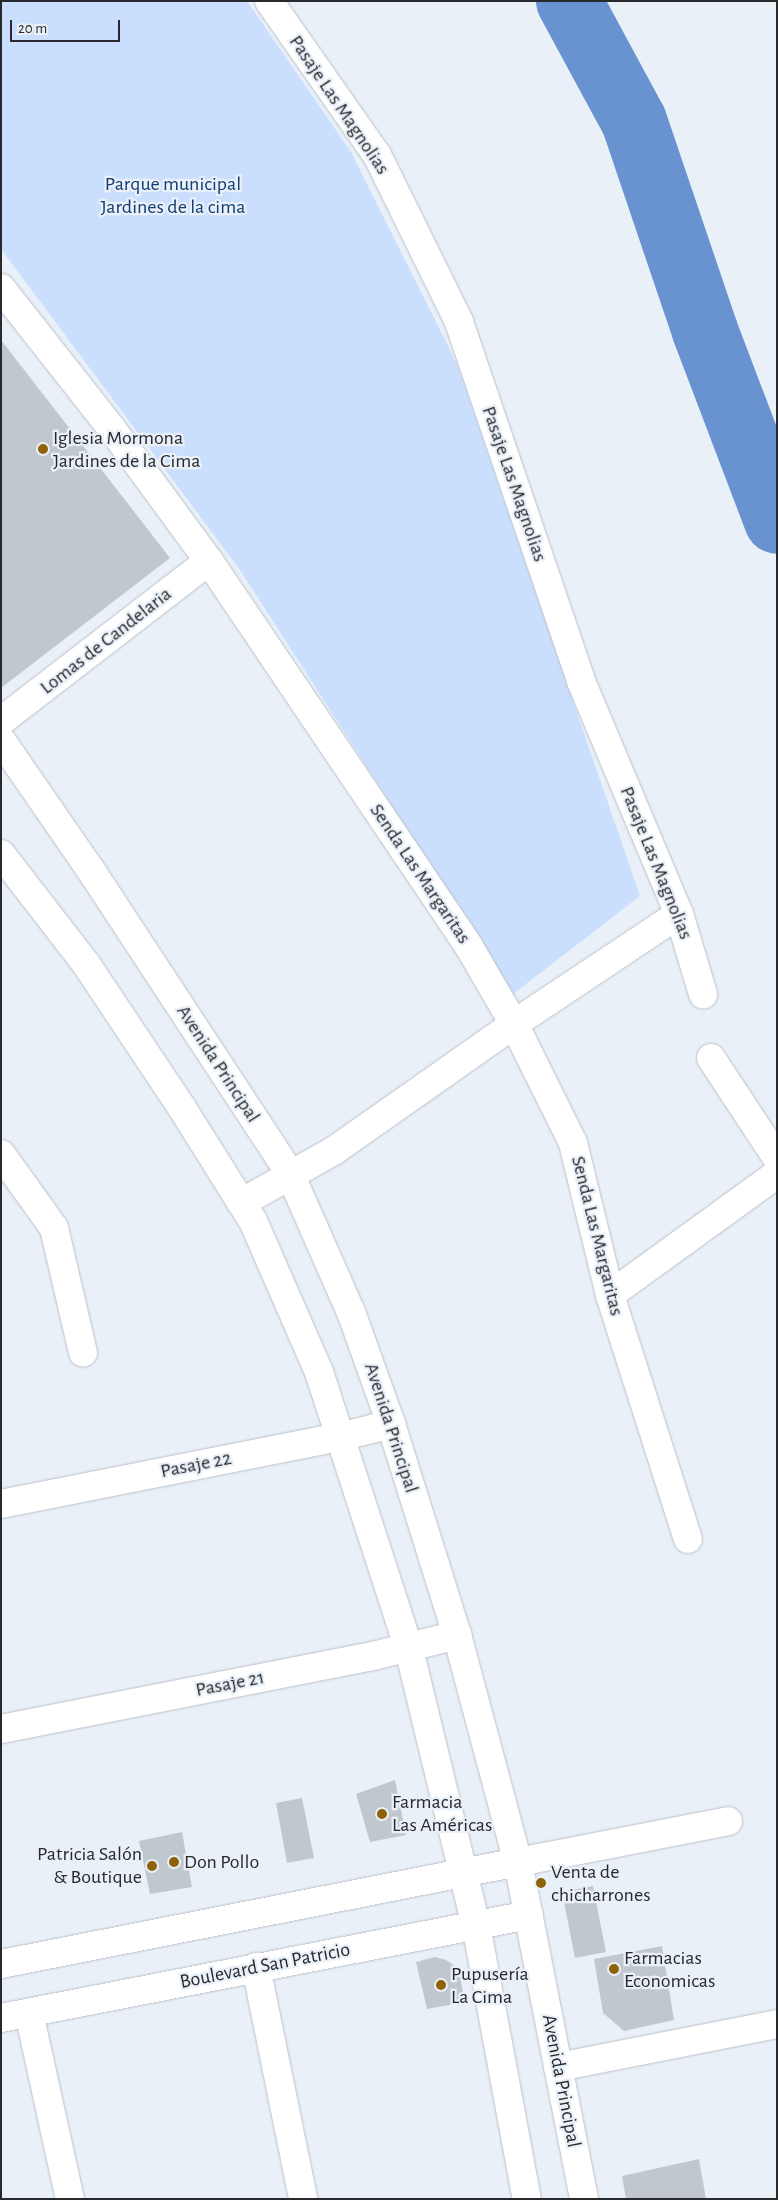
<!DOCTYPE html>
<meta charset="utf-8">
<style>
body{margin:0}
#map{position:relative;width:778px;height:2200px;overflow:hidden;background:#eaf0f8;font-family:"Alegreya Sans",sans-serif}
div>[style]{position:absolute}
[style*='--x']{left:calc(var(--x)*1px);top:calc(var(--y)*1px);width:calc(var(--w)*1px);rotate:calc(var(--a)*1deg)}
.green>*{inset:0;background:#cadffd}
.river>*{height:66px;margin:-33px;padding:0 33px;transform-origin:33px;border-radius:33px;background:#6893d0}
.building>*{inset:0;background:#c1c7cf}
.roads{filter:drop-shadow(0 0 1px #bcc1c9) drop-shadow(0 0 1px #bcc1c9)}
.street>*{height:28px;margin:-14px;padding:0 14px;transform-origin:14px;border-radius:14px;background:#fff}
.secondary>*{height:28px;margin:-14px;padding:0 14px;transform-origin:14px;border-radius:14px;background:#fff}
.dots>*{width:14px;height:14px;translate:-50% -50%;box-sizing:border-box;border:2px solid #eaf0f8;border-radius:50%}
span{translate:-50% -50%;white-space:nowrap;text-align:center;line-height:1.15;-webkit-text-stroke:4.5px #eaf0f8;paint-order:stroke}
.street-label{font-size:20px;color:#27292c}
.park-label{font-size:20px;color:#113c73}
.poi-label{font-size:20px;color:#27292c}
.left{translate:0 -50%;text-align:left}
.right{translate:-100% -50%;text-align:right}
.frame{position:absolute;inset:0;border:2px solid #27292c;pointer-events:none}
.scale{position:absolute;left:10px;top:20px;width:110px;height:22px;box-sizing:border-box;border:2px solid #27292c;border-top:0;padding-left:6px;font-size:15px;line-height:18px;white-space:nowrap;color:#27292c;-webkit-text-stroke:4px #eaf0f8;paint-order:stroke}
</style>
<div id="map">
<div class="green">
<div style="clip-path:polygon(1px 1px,247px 1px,351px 152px,457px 364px,640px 896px,513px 994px,240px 570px,1px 249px)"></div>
</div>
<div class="river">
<div style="--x:569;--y:1;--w:136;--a:61.6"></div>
<div style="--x:634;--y:121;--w:222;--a:71.3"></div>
<div style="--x:705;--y:331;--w:203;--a:69.2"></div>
</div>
<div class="building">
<div style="clip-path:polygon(1px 340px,170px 558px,1px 688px)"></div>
<div style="clip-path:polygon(395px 1780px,406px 1835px,370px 1842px,356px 1794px)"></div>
<div style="clip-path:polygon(302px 1798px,314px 1858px,287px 1863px,276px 1803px)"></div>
<div style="clip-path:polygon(182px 1832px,192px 1887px,150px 1894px,139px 1841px)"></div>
<div style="clip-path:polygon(593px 1886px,606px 1952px,575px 1958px,562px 1892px)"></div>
<div style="clip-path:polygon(662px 1946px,674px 2020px,624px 2031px,603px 2013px,594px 1959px)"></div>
<div style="clip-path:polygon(435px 1957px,446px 1960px,458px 1968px,465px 2002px,427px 2009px,416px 1962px)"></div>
<div style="clip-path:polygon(699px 2159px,706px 2199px,626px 2199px,622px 2176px)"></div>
</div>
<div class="roads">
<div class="street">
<div style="--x:269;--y:1;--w:188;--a:55"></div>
<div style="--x:377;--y:155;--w:186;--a:63.8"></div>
<div style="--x:459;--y:322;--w:379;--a:71.2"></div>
<div style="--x:581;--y:681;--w:253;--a:67.2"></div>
<div style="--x:679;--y:914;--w:84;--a:73.3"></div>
<div style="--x:1;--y:288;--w:179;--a:51.8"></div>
<div style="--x:112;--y:429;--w:164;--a:53.7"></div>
<div style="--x:209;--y:561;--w:463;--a:56"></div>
<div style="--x:468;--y:945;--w:91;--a:59.8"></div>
<div style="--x:514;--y:1024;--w:133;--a:63.6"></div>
<div style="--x:573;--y:1143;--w:156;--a:76.3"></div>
<div style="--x:610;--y:1295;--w:256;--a:72.3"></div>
<div style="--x:1;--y:721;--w:262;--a:-37.6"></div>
<div style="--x:1;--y:740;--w:160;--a:55.4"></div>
<div style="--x:92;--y:872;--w:361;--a:56.7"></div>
<div style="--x:290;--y:1174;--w:151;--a:66.2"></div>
<div style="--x:351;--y:1312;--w:119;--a:70.3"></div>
<div style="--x:391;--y:1424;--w:221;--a:72.6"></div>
<div style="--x:457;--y:1635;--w:235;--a:75"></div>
<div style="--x:518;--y:1862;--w:214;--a:-11"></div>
<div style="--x:1;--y:854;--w:139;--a:52.3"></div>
<div style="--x:86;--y:964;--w:173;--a:56.3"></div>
<div style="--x:182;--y:1108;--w:133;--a:57.9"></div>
<div style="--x:253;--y:1221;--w:165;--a:66.4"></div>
<div style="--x:319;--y:1372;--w:291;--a:72"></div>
<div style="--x:409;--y:1649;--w:230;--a:76.4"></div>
<div style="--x:711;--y:1058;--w:120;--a:56.6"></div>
<div style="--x:1;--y:1154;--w:91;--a:54.4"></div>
<div style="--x:54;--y:1228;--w:128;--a:76.9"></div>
<div style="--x:241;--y:1203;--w:108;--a:-29.4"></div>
<div style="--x:335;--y:1150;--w:219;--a:-35.1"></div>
<div style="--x:514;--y:1024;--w:198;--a:-33.7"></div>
<div style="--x:610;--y:1295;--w:206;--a:-35.9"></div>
<div style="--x:1;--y:1504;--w:346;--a:-11.2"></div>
<div style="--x:340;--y:1437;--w:53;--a:-14.3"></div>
<div style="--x:1;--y:1729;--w:379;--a:-11.1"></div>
<div style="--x:373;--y:1656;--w:87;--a:-14"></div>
<div style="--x:256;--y:1967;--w:237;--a:78.5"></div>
<div style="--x:29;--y:2013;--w:190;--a:77.6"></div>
<div style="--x:558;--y:2067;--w:223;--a:-11.1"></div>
</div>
<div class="secondary">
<div style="--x:463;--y:1873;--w:54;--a:76"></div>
<div style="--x:476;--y:1925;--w:279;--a:79.5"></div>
<div style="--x:1;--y:1964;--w:527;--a:-11.16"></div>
<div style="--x:518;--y:1862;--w:343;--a:78.9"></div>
<div style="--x:1;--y:2018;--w:538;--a:-11.04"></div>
</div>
</div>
<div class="dots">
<div style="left:43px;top:449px;background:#8e6208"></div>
<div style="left:382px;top:1814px;background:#8e6208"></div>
<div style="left:174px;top:1862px;background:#8e6208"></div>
<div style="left:152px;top:1866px;background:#8e6208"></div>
<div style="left:541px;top:1883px;background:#8e6208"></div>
<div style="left:614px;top:1969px;background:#8e6208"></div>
<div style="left:441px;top:1985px;background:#8e6208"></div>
</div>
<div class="street-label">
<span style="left:339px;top:105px;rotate:56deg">Pasaje Las Magnolias</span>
<span style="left:514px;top:484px;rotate:71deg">Pasaje Las Magnolias</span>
<span style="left:106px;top:641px;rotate:-38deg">Lomas de Candelaria</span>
<span style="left:656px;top:863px;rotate:68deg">Pasaje Las Magnolias</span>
<span style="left:420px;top:874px;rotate:56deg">Senda Las Margaritas</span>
<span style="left:218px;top:1064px;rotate:57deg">Avenida Principal</span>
<span style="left:597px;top:1236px;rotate:76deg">Senda Las Margaritas</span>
<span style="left:391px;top:1428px;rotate:72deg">Avenida Principal</span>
<span style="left:196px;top:1465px;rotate:-11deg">Pasaje 22</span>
<span style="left:230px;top:1684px;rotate:-11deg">Pasaje 21</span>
<span style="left:265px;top:1966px;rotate:-11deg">Boulevard San Patricio</span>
<span style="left:561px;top:2081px;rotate:79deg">Avenida Principal</span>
</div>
<div class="park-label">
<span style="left:173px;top:196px">Parque municipal<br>Jardines de la cima</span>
</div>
<div class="poi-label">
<span class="left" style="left:53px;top:450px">Iglesia Mormona<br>Jardines de la Cima</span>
<span class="left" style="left:392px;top:1814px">Farmacia<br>Las Américas</span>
<span class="right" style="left:142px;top:1866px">Patricia Salón<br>&amp; Boutique</span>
<span class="left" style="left:184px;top:1862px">Don Pollo</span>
<span class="left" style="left:551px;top:1884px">Venta de<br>chicharrones</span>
<span class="left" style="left:624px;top:1970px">Farmacias<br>Economicas</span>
<span class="left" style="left:451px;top:1986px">Pupusería<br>La Cima</span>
</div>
<div class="frame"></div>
<div class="scale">20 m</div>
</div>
